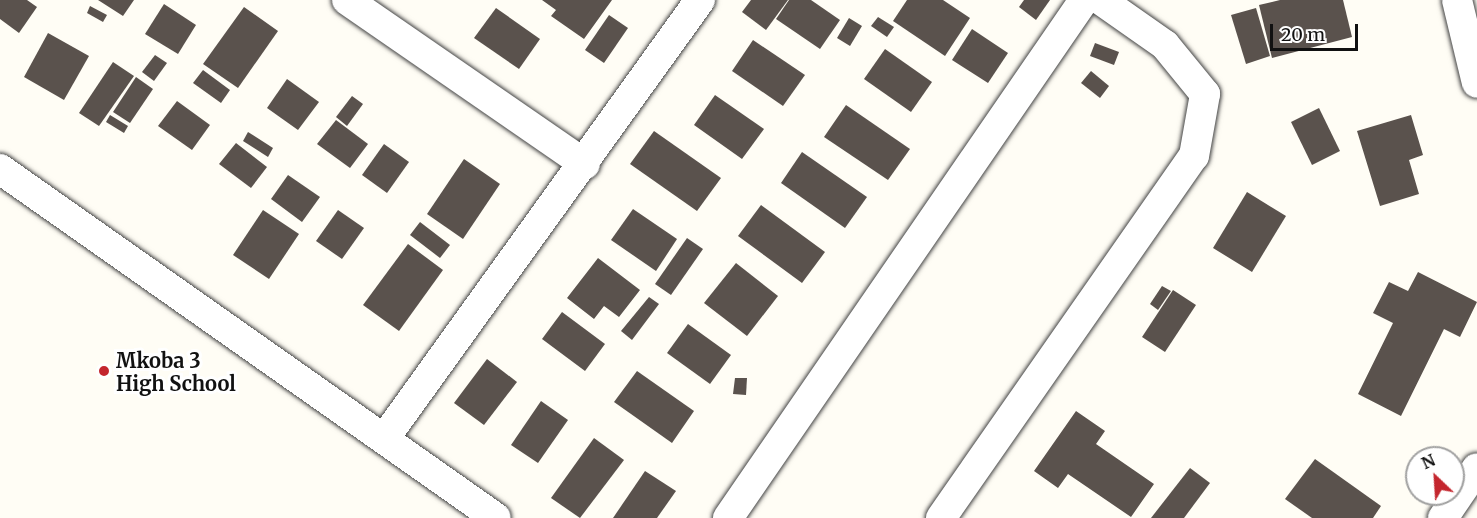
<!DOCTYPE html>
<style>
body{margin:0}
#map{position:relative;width:1477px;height:518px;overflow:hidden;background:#fffdf5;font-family:Merriweather,serif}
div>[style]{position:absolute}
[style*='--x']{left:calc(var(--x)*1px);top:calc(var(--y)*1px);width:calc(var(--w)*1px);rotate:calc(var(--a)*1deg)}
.building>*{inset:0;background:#5a524d}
.roads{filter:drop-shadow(0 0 2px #444) drop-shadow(0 0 2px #444)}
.minor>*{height:30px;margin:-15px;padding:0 15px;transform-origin:15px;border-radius:15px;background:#fff}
.dots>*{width:16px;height:16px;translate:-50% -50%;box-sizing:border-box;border:3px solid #fff;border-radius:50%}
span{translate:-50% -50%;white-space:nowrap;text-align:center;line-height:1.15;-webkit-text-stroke:6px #fff;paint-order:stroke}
.poi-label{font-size:20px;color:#111;font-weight:700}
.left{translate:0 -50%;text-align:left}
.north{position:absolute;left:1405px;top:446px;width:60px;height:60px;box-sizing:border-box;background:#fff;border:2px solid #a0a0a0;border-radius:50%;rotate:335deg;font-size:16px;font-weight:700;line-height:24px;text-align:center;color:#111}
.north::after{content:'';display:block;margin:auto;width:21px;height:27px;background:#c4262e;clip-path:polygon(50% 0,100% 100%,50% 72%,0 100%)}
.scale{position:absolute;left:1270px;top:24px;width:88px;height:27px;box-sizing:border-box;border:3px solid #111;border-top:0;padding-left:8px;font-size:18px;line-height:21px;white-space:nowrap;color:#111;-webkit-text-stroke:4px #fff;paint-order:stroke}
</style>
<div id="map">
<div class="building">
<div style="clip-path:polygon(0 0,27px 0,37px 7px,19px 33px,0 19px)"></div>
<div style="clip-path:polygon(98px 0,134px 0,123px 16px)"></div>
<div style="clip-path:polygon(542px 0,612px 0,584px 39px,551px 16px,556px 10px)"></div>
<div style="clip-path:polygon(751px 0,788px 0,766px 30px,742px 12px)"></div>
<div style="clip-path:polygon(789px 0,811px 0,840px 20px,820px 49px,776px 19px)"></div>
<div style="clip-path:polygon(907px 0,943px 0,970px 18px,945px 56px,893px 21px)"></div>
<div style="clip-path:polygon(1024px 0,1050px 0,1036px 20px,1019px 7px)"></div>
<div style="clip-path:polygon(1280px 0,1343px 0,1352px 37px,1272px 58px,1259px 5px)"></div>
<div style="clip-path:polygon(164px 4px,196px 25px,178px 54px,145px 34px)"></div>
<div style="clip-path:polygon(90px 6px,107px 15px,103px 22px,87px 13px)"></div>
<div style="clip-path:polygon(244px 7px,278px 31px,238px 88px,203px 64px)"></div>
<div style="clip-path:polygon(496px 8px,540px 39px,519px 69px,474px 38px)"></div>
<div style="clip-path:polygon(1256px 8px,1270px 56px,1246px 64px,1231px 15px)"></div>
<div style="clip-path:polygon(609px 15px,628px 28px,604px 63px,585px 50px)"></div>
<div style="clip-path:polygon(878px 17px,894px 27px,887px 37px,871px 26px)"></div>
<div style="clip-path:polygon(849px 18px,862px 26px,850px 46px,837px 38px)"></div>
<div style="clip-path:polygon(972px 29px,1008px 53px,988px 83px,952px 60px)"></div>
<div style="clip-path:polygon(48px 33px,89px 56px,64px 100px,24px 77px)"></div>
<div style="clip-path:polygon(753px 40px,805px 75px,783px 106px,732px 71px)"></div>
<div style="clip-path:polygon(1095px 43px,1119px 52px,1114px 65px,1090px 56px)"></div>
<div style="clip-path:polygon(885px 49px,932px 82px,911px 112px,864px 79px)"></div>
<div style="clip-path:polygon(155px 55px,167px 63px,154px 81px,142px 72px)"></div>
<div style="clip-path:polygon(113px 62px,134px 76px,99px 126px,79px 113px)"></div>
<div style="clip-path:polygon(203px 70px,230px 90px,221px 103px,193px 83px)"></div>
<div style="clip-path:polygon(1091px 71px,1109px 86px,1100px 98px,1081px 83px)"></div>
<div style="clip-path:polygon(136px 77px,153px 89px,130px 123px,113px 112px)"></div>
<div style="clip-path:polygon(287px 79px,319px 102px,298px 130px,267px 108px)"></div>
<div style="clip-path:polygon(715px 95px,764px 129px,742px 159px,694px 125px)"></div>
<div style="clip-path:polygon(352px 96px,363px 104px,347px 126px,336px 117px)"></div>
<div style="clip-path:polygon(177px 101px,210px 125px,192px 150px,158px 126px)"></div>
<div style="clip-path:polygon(846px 105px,910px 149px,888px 180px,824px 137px)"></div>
<div style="clip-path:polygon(1319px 108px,1340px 151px,1312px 165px,1291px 122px)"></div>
<div style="clip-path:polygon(110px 115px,128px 126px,124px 133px,106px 122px)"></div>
<div style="clip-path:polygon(1411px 115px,1423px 155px,1409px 160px,1419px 194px,1380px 206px,1357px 131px)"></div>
<div style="clip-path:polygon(336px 120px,368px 144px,350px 168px,317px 144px)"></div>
<div style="clip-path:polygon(654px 131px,721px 178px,697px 211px,630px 164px)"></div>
<div style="clip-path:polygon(248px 132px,273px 148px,268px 157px,243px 141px)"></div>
<div style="clip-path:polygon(236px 143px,267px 167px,251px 188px,219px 164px)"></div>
<div style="clip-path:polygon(384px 144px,409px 162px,387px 193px,362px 175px)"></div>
<div style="clip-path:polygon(802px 152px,867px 197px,845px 228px,781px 183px)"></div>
<div style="clip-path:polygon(464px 159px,500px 184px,463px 239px,427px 214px)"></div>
<div style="clip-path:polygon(288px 175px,320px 197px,302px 222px,271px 199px)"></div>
<div style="clip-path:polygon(1247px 192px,1286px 216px,1252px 272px,1213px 248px)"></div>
<div style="clip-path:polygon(761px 205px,825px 252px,802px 283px,738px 236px)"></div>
<div style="clip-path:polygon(633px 209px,677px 239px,656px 271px,611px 240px)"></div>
<div style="clip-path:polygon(263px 210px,299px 234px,269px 279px,233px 255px)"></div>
<div style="clip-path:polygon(338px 210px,364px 228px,342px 259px,316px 241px)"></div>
<div style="clip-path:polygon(420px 222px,450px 245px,440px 258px,410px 235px)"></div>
<div style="clip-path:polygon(687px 238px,703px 249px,671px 295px,655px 284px)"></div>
<div style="clip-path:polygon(408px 244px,443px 270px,399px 331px,363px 305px)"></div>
<div style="clip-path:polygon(598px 258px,640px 290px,619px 317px,604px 306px,594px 319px,567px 298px)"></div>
<div style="clip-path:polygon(736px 263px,778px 296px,747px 336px,704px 303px)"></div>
<div style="clip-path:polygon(1418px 272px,1477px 302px,1460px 337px,1444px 329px,1401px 416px,1358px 394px,1393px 323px,1373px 313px,1389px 282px,1408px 291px)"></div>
<div style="clip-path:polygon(1162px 286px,1171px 291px,1158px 310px,1150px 304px)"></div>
<div style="clip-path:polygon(1173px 290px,1196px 305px,1165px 352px,1142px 337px)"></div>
<div style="clip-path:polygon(649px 297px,659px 304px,632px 340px,621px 331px)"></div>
<div style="clip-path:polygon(562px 312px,605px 344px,585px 371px,542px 339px)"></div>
<div style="clip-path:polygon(688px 324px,731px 355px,710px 384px,667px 353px)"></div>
<div style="clip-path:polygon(487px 359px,517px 382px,484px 425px,454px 403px)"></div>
<div style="clip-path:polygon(637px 371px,694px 411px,672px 443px,614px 402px)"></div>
<div style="clip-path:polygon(735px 378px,747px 378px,746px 395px,733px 394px)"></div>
<div style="clip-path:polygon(541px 401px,568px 420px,538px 463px,511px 445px)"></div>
<div style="clip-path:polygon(1076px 411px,1105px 431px,1096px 444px,1154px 484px,1131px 517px,1068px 474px,1058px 488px,1034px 471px)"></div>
<div style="clip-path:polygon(594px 438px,624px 460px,580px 518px,551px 498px)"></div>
<div style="clip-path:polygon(1315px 459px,1381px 506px,1373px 518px,1312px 518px,1285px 499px)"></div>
<div style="clip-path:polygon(1190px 468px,1210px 483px,1184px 518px,1151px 518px)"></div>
<div style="clip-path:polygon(645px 471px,676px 491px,657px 518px,613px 518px)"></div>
</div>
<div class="roads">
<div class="minor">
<div style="--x:347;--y:0;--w:289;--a:34.6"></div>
<div style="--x:1457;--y:0;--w:85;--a:76.5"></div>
<div style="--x:0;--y:169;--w:606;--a:35.13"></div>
<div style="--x:384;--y:439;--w:541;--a:-54.25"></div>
<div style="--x:728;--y:518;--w:629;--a:-55.5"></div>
<div style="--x:941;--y:518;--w:442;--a:-55.1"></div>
<div style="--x:1194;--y:156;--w:63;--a:-79.9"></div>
<div style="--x:1205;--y:94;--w:63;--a:-129.2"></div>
<div style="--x:1165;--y:45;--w:78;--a:-144.9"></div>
<div style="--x:1443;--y:518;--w:60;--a:-55.8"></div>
</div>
</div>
<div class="dots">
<div style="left:104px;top:371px;background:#c4262e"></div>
</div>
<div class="poi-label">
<span class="left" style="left:116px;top:372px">Mkoba 3<br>High School</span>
</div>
<div class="north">N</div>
<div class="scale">20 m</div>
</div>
